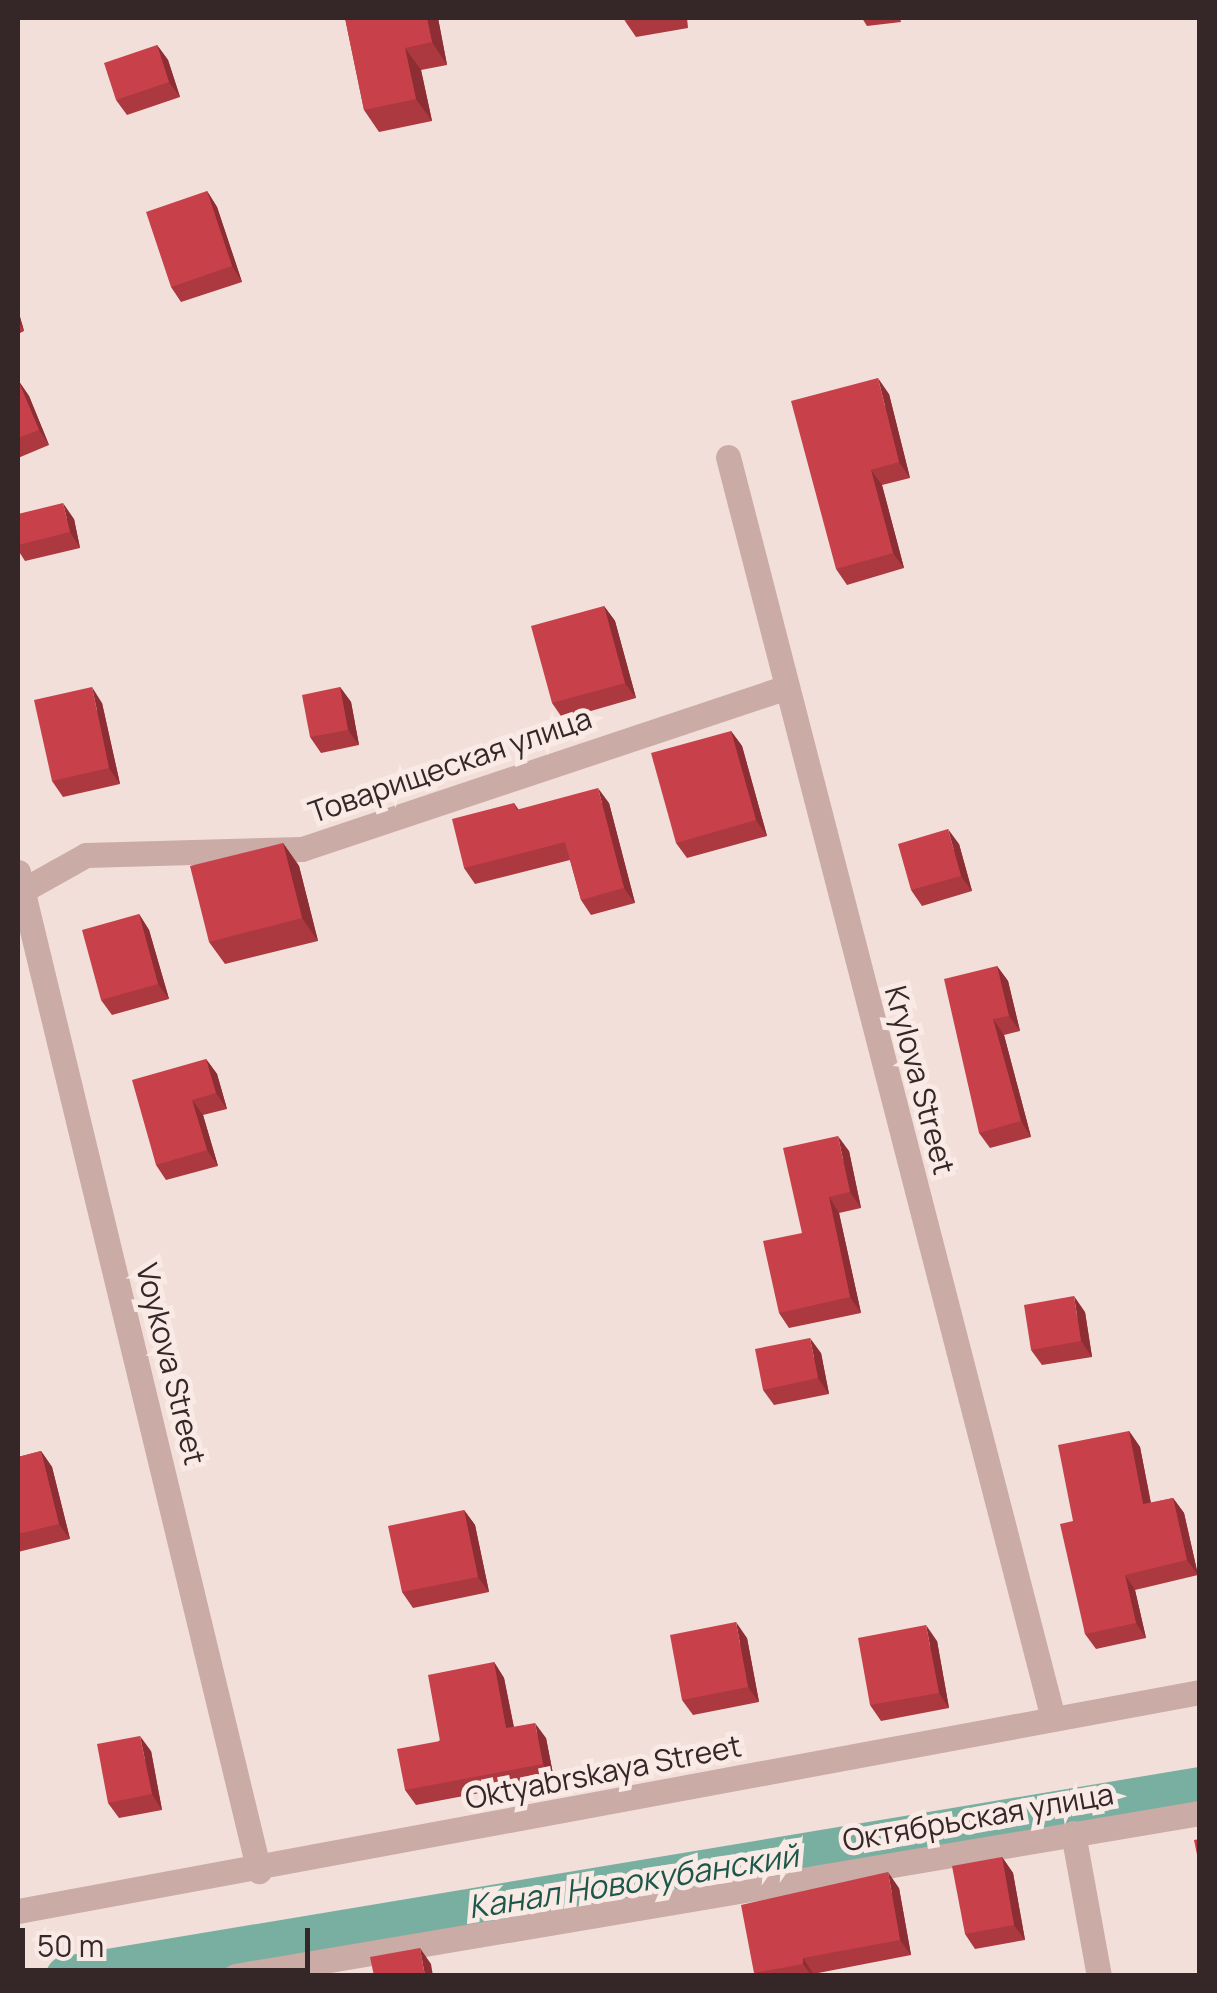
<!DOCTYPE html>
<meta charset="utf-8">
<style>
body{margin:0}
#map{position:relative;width:1217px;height:1993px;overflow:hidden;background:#f2dfd9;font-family:Manrope,sans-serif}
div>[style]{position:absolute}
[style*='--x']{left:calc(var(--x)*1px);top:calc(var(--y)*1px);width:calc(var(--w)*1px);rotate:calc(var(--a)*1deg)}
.canal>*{height:40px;margin:-20px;padding:0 20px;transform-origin:20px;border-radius:20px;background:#78afa0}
.street>*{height:25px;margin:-12.5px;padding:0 12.5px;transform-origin:12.5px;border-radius:12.5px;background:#caaba5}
.wall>*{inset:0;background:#ac3840}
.shaded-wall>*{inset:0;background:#8c2e34}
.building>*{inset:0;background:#c8414a}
span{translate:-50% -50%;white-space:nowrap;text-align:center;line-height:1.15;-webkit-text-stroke:10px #f9eae6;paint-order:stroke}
.street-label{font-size:30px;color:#352727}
.water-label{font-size:32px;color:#1c5749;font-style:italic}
.frame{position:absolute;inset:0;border:20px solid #352727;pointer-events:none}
.scale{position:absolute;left:20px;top:1928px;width:290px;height:45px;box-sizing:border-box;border:5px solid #352727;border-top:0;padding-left:12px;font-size:30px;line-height:35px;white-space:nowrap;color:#352727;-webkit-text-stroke:8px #f9eae6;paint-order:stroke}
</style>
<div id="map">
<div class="canal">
<div style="--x:66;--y:1976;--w:1150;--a:-9.46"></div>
</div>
<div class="street">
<div style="--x:728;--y:457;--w:1302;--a:75.55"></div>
<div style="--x:18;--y:872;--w:1028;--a:76.44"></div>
<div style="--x:18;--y:893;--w:78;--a:-29.2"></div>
<div style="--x:86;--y:855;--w:216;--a:-1.6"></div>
<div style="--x:302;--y:849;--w:508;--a:-18.47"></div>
<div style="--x:1073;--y:1833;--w:145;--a:79.7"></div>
<div style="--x:18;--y:1911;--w:1202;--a:-10.5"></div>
<div style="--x:235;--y:1976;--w:979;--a:-9.59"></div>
</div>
<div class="wall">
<div style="clip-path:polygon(345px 18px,438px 18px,447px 65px,421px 70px,432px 121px,379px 132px,364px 110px)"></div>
<div style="clip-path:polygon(624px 18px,687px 18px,688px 28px,636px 37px,625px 21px)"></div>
<div style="clip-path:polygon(862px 18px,900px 18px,901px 22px,867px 26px)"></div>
<div style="clip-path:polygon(157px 45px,168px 60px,180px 97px,127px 115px,116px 100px)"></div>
<div style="clip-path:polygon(207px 191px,217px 207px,242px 282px,181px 302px,171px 287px)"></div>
<div style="clip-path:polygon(18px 310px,24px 331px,18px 334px)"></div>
<div style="clip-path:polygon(18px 380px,29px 396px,49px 445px,18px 458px)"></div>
<div style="clip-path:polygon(889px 394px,910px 478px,882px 485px,904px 568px,847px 585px,836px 569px)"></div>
<div style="clip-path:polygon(18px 514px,74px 519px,80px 548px,25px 561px,18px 550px)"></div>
<div style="clip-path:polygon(604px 606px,615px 621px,636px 698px,563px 719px,552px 703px)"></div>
<div style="clip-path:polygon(340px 687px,351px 702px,359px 745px,321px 753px,310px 737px)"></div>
<div style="clip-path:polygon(102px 703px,120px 784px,63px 797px,52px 781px)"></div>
<div style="clip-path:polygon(731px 731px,742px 746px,767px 836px,687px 858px,676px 843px)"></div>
<div style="clip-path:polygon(514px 803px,519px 810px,609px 803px,635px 903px,591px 915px,581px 900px,570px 860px,475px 884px,464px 868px)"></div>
<div style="clip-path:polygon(283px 843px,299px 866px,318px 941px,225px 964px,209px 942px)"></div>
<div style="clip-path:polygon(959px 844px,972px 891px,922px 906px,911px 890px)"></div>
<div style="clip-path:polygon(139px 914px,149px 930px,169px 999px,112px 1015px,101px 1000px)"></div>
<div style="clip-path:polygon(997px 966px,1008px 981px,1020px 1031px,1004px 1035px,1031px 1137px,990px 1148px,979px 1133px)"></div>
<div style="clip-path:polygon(206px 1059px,217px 1074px,227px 1109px,203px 1115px,218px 1166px,166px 1180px,156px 1165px)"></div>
<div style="clip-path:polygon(849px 1151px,861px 1208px,839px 1213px,861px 1313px,789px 1328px,779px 1313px,802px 1233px)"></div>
<div style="clip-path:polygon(1085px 1312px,1092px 1357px,1042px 1365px,1031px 1350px)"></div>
<div style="clip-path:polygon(821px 1353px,829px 1394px,774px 1405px,763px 1390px)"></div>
<div style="clip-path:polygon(1129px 1431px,1140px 1447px,1151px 1503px,1173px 1498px,1184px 1513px,1198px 1575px,1135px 1590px,1146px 1638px,1096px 1649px,1085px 1634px,1073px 1521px)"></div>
<div style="clip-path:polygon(41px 1451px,52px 1467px,70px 1539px,18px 1552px,18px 1457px)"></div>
<div style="clip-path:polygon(464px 1510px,475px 1525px,489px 1592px,413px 1608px,402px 1592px)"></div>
<div style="clip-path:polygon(747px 1638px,759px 1702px,693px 1715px,682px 1700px)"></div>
<div style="clip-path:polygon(937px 1641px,949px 1708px,881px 1721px,870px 1705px)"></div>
<div style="clip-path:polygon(494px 1662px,504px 1678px,514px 1727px,546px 1738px,554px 1779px,416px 1805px,405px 1790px)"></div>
<div style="clip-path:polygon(151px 1751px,162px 1810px,119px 1818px,108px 1803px)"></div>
<div style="clip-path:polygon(1002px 1857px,1013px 1873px,1025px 1940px,975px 1949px,965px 1934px)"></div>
<div style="clip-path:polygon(899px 1888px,911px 1955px,813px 1974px,814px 1976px,756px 1976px,754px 1973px)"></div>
</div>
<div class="shaded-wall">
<div style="clip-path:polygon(427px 18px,438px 18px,447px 65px,432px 42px)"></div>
<div style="clip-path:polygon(157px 45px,168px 60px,180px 97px,169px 82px)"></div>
<div style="clip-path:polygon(405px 48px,421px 70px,432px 121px,416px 99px)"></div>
<div style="clip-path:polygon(207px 191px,217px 207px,242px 282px,232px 266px)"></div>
<div style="clip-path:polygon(18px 310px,24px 331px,18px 321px)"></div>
<div style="clip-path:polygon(878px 378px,889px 394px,910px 478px,899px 462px)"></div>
<div style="clip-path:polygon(18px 380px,29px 396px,49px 445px,39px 430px)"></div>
<div style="clip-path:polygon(871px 470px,882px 485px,904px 568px,893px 553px)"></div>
<div style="clip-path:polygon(63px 503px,74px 519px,80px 548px,70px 532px)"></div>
<div style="clip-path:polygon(604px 606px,615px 621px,636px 698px,625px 683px)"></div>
<div style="clip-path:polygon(92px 687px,102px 703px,120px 784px,109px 768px)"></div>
<div style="clip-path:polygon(340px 687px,351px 702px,359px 745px,348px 730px)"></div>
<div style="clip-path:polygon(731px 731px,742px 746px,767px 836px,756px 820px)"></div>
<div style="clip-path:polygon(598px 788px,609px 803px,635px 903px,624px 888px)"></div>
<div style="clip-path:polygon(948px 829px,959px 844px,972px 891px,961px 876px)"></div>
<div style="clip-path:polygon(283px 843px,299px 866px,318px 941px,302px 918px)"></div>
<div style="clip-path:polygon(139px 914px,149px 930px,169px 999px,158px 984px)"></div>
<div style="clip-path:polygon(997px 966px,1008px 981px,1020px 1031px,1009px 1016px)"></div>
<div style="clip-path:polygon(993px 1019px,1004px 1035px,1031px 1137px,1021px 1121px)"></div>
<div style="clip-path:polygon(206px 1059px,217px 1074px,227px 1109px,216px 1093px)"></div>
<div style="clip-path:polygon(192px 1100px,203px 1115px,218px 1166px,207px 1150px)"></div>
<div style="clip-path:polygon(838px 1136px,849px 1151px,861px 1208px,850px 1192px)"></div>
<div style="clip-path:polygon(829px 1197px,839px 1213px,861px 1313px,850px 1297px)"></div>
<div style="clip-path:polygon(1074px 1296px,1085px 1312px,1092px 1357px,1081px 1341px)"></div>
<div style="clip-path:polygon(810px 1338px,821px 1353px,829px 1394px,818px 1378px)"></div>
<div style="clip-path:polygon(1129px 1431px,1140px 1447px,1154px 1520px,1143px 1504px)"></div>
<div style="clip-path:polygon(41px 1451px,52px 1467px,70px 1539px,59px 1524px)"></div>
<div style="clip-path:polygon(1173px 1498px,1184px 1513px,1198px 1575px,1187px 1560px)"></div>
<div style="clip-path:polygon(464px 1510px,475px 1525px,489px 1592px,478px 1577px)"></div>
<div style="clip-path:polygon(1125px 1575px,1135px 1590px,1146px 1638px,1136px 1623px)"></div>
<div style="clip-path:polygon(736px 1622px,747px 1638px,759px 1702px,748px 1687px)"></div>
<div style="clip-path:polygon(926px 1625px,937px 1641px,949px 1708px,939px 1693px)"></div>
<div style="clip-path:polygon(494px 1662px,504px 1678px,517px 1744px,506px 1728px)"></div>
<div style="clip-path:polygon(535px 1723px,546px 1738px,554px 1779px,543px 1764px)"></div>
<div style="clip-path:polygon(140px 1736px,151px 1751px,162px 1810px,152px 1794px)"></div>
<div style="clip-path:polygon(1002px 1857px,1013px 1873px,1025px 1940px,1014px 1925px)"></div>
<div style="clip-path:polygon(888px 1872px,899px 1888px,911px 1955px,900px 1940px)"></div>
<div style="clip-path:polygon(420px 1948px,431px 1964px,433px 1976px,425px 1976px)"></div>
<div style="clip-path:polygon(803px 1958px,813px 1974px,814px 1976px,812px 1976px,803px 1964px)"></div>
</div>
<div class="building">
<div style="clip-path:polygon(345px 18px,427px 18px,432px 42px,405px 48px,416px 99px,364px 110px)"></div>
<div style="clip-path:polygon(624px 18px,647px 18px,625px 21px)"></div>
<div style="clip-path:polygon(157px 45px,169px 82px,116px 100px,104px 63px)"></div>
<div style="clip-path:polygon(207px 191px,232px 266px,171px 287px,146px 212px)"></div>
<div style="clip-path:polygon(878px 378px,899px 462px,871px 470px,893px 553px,836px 569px,791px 401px)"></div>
<div style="clip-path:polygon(18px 380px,39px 430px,18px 438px)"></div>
<div style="clip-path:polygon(63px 503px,70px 532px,18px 545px,18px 514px)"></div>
<div style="clip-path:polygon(604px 606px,625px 683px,552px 703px,531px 626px)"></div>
<div style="clip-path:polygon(92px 687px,109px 768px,52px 781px,34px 700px)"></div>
<div style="clip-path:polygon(340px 687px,348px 730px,310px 737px,302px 695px)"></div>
<div style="clip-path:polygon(731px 731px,756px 820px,676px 843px,651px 753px)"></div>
<div style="clip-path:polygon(598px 788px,624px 888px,581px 900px,565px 842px,464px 868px,452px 819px,514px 803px,516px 810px)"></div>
<div style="clip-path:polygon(948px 829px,961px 876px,911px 890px,898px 844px)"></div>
<div style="clip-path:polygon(283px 843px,302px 918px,209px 942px,190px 866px)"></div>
<div style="clip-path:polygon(139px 914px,158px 984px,101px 1000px,82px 930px)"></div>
<div style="clip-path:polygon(997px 966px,1009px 1016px,993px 1019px,1021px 1121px,979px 1133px,944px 979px)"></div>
<div style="clip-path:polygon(206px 1059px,216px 1093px,192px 1100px,207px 1150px,156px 1165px,132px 1080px)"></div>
<div style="clip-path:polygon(838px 1136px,850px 1192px,829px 1197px,850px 1297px,779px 1313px,763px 1241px,802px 1233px,783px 1148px)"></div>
<div style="clip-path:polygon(1074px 1296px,1081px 1341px,1031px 1350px,1024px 1305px)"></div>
<div style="clip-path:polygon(810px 1338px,818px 1378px,763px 1390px,755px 1349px)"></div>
<div style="clip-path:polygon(1129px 1431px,1143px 1504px,1173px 1498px,1187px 1560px,1125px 1575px,1136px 1623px,1085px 1634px,1060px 1524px,1073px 1521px,1058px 1445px)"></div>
<div style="clip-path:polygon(41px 1451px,59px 1524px,18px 1534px,18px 1457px)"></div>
<div style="clip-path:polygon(464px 1510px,478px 1577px,402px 1592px,388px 1526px)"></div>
<div style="clip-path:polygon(736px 1622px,748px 1687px,682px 1700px,670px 1635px)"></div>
<div style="clip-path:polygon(926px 1625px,939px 1693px,870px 1705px,858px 1638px)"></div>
<div style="clip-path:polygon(494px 1662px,506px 1728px,535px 1723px,543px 1764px,405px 1790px,397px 1749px,440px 1741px,428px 1675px)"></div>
<div style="clip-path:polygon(140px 1736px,152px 1794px,108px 1803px,97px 1744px)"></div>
<div style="clip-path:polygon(1200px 1839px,1200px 1869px,1194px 1840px)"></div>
<div style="clip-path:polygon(1002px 1857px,1014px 1925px,965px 1934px,952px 1866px)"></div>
<div style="clip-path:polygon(888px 1872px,900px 1940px,803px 1958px,803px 1964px,754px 1973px,741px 1905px)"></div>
<div style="clip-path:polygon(420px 1948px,425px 1976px,374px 1976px,370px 1957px)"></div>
</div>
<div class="street-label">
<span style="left:450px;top:765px;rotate:-19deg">Товарищеская улица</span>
<span style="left:920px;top:1080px;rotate:75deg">Krylova Street</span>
<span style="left:171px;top:1364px;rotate:76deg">Voykova Street</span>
<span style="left:603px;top:1772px;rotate:-11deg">Oktyabrskaya Street</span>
<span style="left:978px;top:1817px;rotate:-10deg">Октябрьская улица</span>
</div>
<div class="water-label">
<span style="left:633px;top:1881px;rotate:-9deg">Канал Новокубанский</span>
</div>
<div class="frame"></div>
<div class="scale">50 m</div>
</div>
